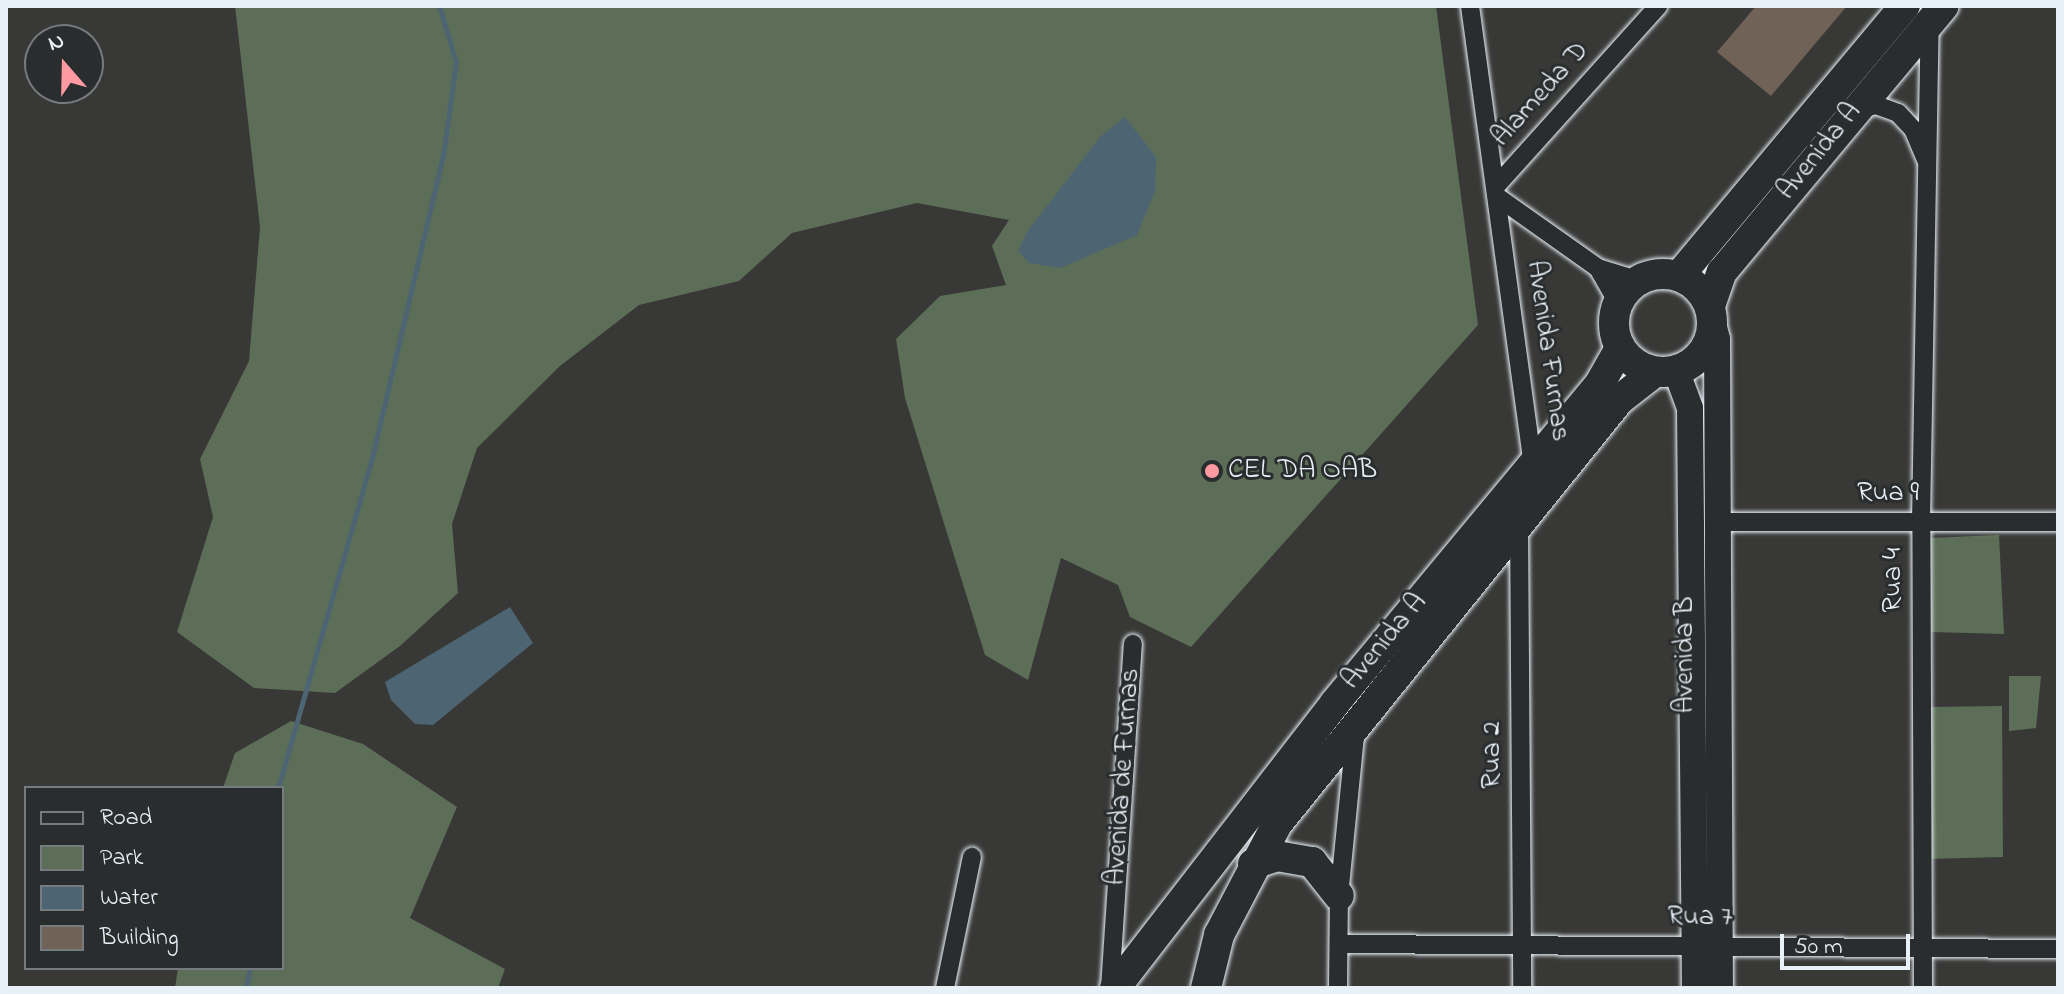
<!DOCTYPE html>
<style>
body{margin:0}
#map{position:relative;width:2064px;height:994px;overflow:hidden;background:#383836;font-family:"Indie Flower",sans-serif}
div>[style]{position:absolute}
[style*='--x']{left:calc(var(--x)*1px);top:calc(var(--y)*1px);width:calc(var(--w)*1px);rotate:calc(var(--a)*1deg)}
.green>*{inset:0;background:#5c6e57}
.water>*{inset:0;background:#4d6572}
.stream>*{height:5px;margin:-2.5px;padding:0 2.5px;transform-origin:2.5px;border-radius:2.5px;background:#4d6572}
.building>*{inset:0;background:#716258}
.roads{filter:drop-shadow(0 0 2px #e8f1f8) drop-shadow(0 0 2px #e8f1f8)}
.street>*{height:18px;margin:-9px;padding:0 9px;transform-origin:9px;border-radius:9px;background:#2a2d2e}
.secondary>*{height:26px;margin:-13px;padding:0 13px;transform-origin:13px;border-radius:13px;background:#2a2d2e}
.primary>*{height:30px;margin:-15px;padding:0 15px;transform-origin:15px;border-radius:15px;background:#2a2d2e}
.primary>.ring{margin:-15px;padding:0;box-sizing:content-box;background:none;border:30px solid #2a2d2e;border-radius:50%}
.dots>*{width:22px;height:22px;translate:-50% -50%;box-sizing:border-box;border:4px solid #2a2d2e;border-radius:50%}
span{translate:-50% -50%;white-space:nowrap;text-align:center;line-height:1.15;-webkit-text-stroke:6px #2a2d2e;paint-order:stroke}
.street-label{font-size:28px;color:#e8f1f8}
.poi-label{font-size:28px;color:#e8f1f8}
.left{translate:0 -50%;text-align:left}
.frame{position:absolute;inset:0;border:8px solid #e8f1f8;pointer-events:none}
.legend{position:absolute;left:24px;top:786px;width:260px;height:184px;box-sizing:border-box;background:#2a2d2e;border:2px solid #767b7f;margin:0;padding:10px 14px;list-style:none;font-size:24px;color:#e8f1f8}
.legend li{display:flex;align-items:center;gap:16px;height:40px}
.legend b{width:40px;border:2px solid #767b7f}
.north{position:absolute;left:24px;top:24px;width:80px;height:80px;box-sizing:border-box;background:#2a2d2e;border:2px solid #767b7f;border-radius:50%;rotate:340deg;font-size:22px;font-weight:700;line-height:32px;text-align:center;color:#e8f1f8}
.north::after{content:'';display:block;margin:auto;width:28px;height:36px;background:#ff9aa2;clip-path:polygon(50% 0,100% 100%,50% 72%,0 100%)}
.scale{position:absolute;left:1780px;top:934px;width:130px;height:36px;box-sizing:border-box;border:4px solid #e8f1f8;border-top:0;padding-left:10px;font-size:24px;line-height:28px;white-space:nowrap;color:#e8f1f8;-webkit-text-stroke:6px #2a2d2e;paint-order:stroke}
</style>
<div id="map">
<div class="green">
<div style="clip-path:polygon(235px 6px,1436px 6px,1478px 325px,1191px 647px,1130px 617px,1118px 585px,1061px 558px,1028px 680px,985px 655px,905px 398px,896px 339px,940px 296px,1006px 285px,992px 246px,1009px 220px,917px 203px,792px 233px,739px 281px,639px 305px,560px 366px,477px 448px,452px 524px,458px 593px,400px 646px,335px 693px,254px 688px,177px 632px,213px 517px,200px 459px,249px 361px,260px 227px)"></div>
<div style="clip-path:polygon(1999px 535px,2004px 634px,1930px 632px,1930px 538px)"></div>
<div style="clip-path:polygon(2009px 676px,2041px 676px,2036px 728px,2009px 731px)"></div>
<div style="clip-path:polygon(2002px 706px,2003px 857px,1928px 859px,1928px 707px)"></div>
<div style="clip-path:polygon(291px 721px,363px 744px,457px 807px,410px 918px,505px 969px,498px 988px,175px 988px,178px 968px,282px 968px,282px 788px,223px 788px,235px 753px)"></div>
</div>
<div class="water">
<div style="clip-path:polygon(1125px 117px,1156px 157px,1155px 191px,1137px 235px,1060px 268px,1029px 263px,1018px 251px,1027px 232px,1100px 137px)"></div>
<div style="clip-path:polygon(510px 607px,533px 643px,433px 725px,415px 724px,391px 700px,385px 682px)"></div>
</div>
<div class="stream">
<div style="--x:278;--y:788;--w:339;--a:-74.1"></div>
<div style="--x:371;--y:462;--w:314;--a:-76.8"></div>
<div style="--x:443;--y:156;--w:95;--a:-82.1"></div>
<div style="--x:456;--y:62;--w:59;--a:-106.9"></div>
<div style="--x:246;--y:988;--w:20;--a:-79"></div>
</div>
<div class="building">
<div style="clip-path:polygon(1756px 6px,1847px 6px,1771px 96px,1717px 52px)"></div>
</div>
<div class="roads">
<div class="street">
<div style="--x:1470;--y:6;--w:465;--a:82.2"></div>
<div style="--x:1857;--y:110;--w:20;--a:-15"></div>
<div style="--x:1876;--y:105;--w:23;--a:20"></div>
<div style="--x:1898;--y:113;--w:22;--a:47"></div>
<div style="--x:1913;--y:129;--w:33;--a:67"></div>
<div style="--x:1497;--y:185;--w:241;--a:-48"></div>
<div style="--x:1499;--y:198;--w:121;--a:35.3"></div>
<div style="--x:1598;--y:268;--w:41;--a:17.1"></div>
<div style="--x:1598;--y:268;--w:40;--a:60.3"></div>
<div style="--x:1717;--y:522;--w:341;--a:0"></div>
<div style="--x:1519;--y:523;--w:465;--a:89.6"></div>
<div style="--x:1342;--y:944;--w:716;--a:0.4"></div>
<div style="--x:945;--y:988;--w:134;--a:-78.4"></div>
<div style="--x:1110;--y:988;--w:345;--a:-86.2"></div>
<div style="--x:1338;--y:988;--w:92;--a:-89.4"></div>
<div style="--x:1339;--y:896;--w:161;--a:-84.3"></div>
<div style="--x:1923;--y:988;--w:466;--a:-90.2"></div>
<div style="--x:1921;--y:522;--w:498;--a:-89"></div>
</div>
<div class="secondary">
<div style="--x:1713;--y:323;--w:16;--a:76"></div>
<div style="--x:1717;--y:339;--w:649;--a:89.74"></div>
<div style="--x:1676;--y:370;--w:40;--a:69.8"></div>
<div style="--x:1690;--y:408;--w:580;--a:89.51"></div>
</div>
<div class="primary">
<div class="ring" style="left:1614px;top:274px;width:68px;height:68px"></div>
<div style="--x:1679;--y:276;--w:352;--a:-50.1"></div>
<div style="--x:1710;--y:306;--w:36;--a:-71"></div>
<div style="--x:1722;--y:272;--w:346;--a:-50.2"></div>
<div style="--x:1253;--y:864;--w:25;--a:-18"></div>
<div style="--x:1277;--y:856;--w:36;--a:10"></div>
<div style="--x:1312;--y:862;--w:43;--a:51.5"></div>
<div style="--x:1115;--y:988;--w:360;--a:-52.3"></div>
<div style="--x:1335;--y:703;--w:413;--a:-50.3"></div>
<div style="--x:1599;--y:385;--w:43;--a:-60.4"></div>
<div style="--x:1206;--y:988;--w:55;--a:-76.2"></div>
<div style="--x:1219;--y:935;--w:125;--a:-62.4"></div>
<div style="--x:1277;--y:824;--w:545;--a:-51.11"></div>
<div style="--x:1619;--y:400;--w:46;--a:-37.9"></div>
</div>
</div>
<div class="dots">
<div style="left:1212px;top:471px;background:#ff9aa2"></div>
</div>
<div class="street-label">
<span style="left:1541px;top:95px;rotate:-48deg">Alameda D</span>
<span style="left:1820px;top:152px;rotate:-51deg">Avenida A</span>
<span style="left:1547px;top:351px;rotate:82deg">Avenida Furnas</span>
<span style="left:1888px;top:494px">Rua 9</span>
<span style="left:1894px;top:580px;rotate:-90deg">Rua 4</span>
<span style="left:1385px;top:642px;rotate:-50deg">Avenida A</span>
<span style="left:1686px;top:655px;rotate:-90deg">Avenida B</span>
<span style="left:1493px;top:755px;rotate:-90deg">Rua 2</span>
<span style="left:1124px;top:777px;rotate:-86deg">Avenida de Furnas</span>
<span style="left:1700px;top:918px;rotate:1deg">Rua 7</span>
</div>
<div class="poi-label">
<span class="left" style="left:1228px;top:471px">CEL DA OAB</span>
</div>
<div class="frame"></div>
<ul class="legend">
<li><b style="height:10px;background:#2a2d2e"></b>Road</li>
<li><b style="height:22px;background:#5c6e57"></b>Park</li>
<li><b style="height:22px;background:#4d6572"></b>Water</li>
<li><b style="height:22px;background:#716258"></b>Building</li>
</ul>
<div class="north">N</div>
<div class="scale">50 m</div>
</div>
